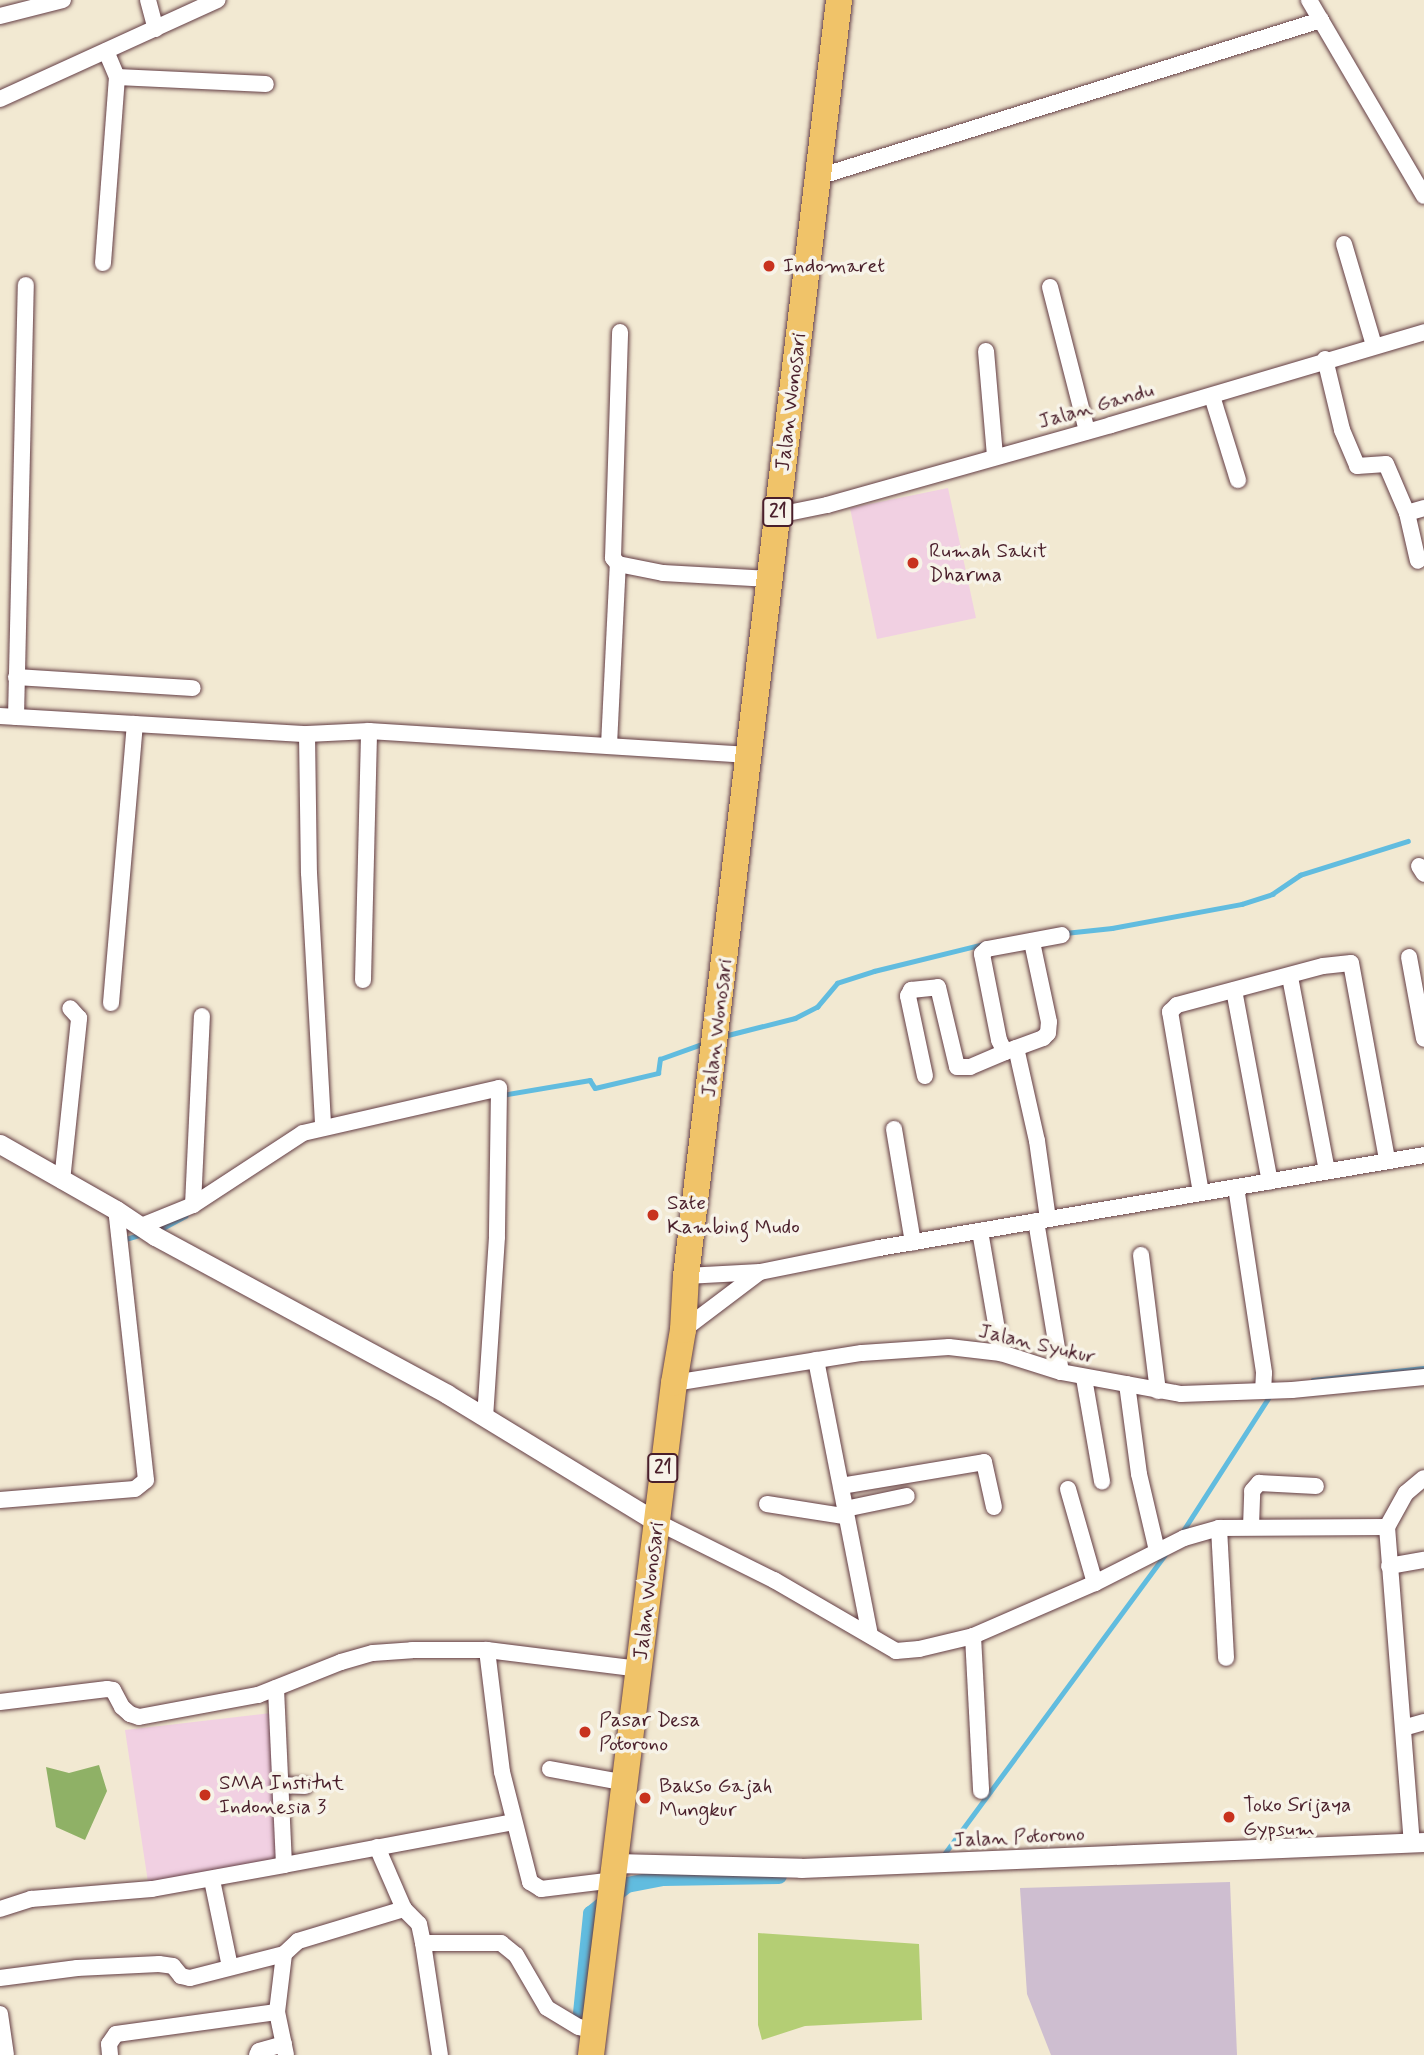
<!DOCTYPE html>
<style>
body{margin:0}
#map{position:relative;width:1424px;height:2055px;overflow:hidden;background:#f2e9d2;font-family:Mynerve,sans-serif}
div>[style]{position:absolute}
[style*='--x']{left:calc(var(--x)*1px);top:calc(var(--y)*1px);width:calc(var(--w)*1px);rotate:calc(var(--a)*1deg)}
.built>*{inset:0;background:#f1d0e2}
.industrial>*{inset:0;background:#cebed0}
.green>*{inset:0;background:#b4ce74}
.forest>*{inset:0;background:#8fb166}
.stream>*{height:4.5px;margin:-2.25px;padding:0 2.25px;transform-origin:2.25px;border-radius:2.25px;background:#61bcdf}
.canal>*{height:16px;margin:-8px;padding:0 8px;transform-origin:8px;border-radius:8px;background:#61bcdf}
.roads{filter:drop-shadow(0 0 2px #633d44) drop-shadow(0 0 2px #633d44)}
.minor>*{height:16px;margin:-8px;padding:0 8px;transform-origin:8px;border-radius:8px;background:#fff}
.tertiary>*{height:19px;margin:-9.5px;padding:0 9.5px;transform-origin:9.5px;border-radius:9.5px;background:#fff}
.trunk>*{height:26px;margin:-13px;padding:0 13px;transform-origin:13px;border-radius:13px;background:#f0c369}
.dots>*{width:19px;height:19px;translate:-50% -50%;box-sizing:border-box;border:4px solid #f7f3e8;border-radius:50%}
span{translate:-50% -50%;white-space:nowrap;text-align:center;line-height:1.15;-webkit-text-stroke:7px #f7f3e8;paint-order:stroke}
.shield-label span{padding:2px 5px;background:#f7f3e8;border:2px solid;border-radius:5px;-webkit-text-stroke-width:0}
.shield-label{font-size:19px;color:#4a1f2b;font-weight:700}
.poi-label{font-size:21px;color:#4a1f2b}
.left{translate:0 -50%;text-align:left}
.street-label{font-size:21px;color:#4a1f2b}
</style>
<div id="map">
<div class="built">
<div style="clip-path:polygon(948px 488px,976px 618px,877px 639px,850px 508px)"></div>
<div style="clip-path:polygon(271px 1713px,277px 1861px,148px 1882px,125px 1730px)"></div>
</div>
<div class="industrial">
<div style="clip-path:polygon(1230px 1882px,1237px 2055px,1051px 2055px,1027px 1994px,1020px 1888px)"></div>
</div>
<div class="green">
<div style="clip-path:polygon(758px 1933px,919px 1944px,922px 2020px,805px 2026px,762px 2040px,758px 2025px)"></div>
</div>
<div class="forest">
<div style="clip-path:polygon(99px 1765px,107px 1791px,85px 1840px,56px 1827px,46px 1767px,69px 1773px)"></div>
</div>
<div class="stream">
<div style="--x:1065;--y:933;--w:47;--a:-6.1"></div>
<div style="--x:1112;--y:928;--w:132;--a:-10.5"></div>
<div style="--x:1242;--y:904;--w:32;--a:-18"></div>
<div style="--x:1272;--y:894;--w:34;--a:-34"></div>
<div style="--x:1300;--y:875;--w:113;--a:-17.5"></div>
<div style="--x:724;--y:1036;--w:73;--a:-14.2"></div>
<div style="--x:795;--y:1018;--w:25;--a:-27"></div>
<div style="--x:817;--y:1007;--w:31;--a:-50"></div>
<div style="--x:837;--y:983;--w:39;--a:-18"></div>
<div style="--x:874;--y:971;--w:113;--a:-13.8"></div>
<div style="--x:502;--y:1095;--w:89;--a:-9.7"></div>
<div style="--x:590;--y:1080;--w:9;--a:58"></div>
<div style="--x:595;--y:1088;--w:65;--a:-13.4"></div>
<div style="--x:658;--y:1073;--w:14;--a:-82"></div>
<div style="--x:660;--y:1059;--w:48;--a:-19.6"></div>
<div style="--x:159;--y:1230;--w:30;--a:-28"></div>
<div style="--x:122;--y:1240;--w:19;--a:-16"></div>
<div style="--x:1313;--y:1380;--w:112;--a:-6.2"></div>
<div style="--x:1181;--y:1534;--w:166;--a:-57.3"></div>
<div style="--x:942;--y:1857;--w:375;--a:-53.6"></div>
</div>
<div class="canal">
<div style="--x:581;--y:2013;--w:100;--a:-84.2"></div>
<div style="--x:591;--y:1914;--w:46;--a:-38.9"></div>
<div style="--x:627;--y:1885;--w:37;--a:-11"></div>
<div style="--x:663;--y:1878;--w:116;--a:-1"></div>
</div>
<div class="roads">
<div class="minor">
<div style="--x:148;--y:0;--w:30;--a:75"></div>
<div style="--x:1309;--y:0;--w:227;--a:59.6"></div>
<div style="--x:0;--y:16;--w:65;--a:-14.3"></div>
<div style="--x:106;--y:51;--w:28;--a:67"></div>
<div style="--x:117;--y:77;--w:149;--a:2.7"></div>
<div style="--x:0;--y:99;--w:239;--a:-24.5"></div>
<div style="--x:818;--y:177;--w:527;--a:-17.33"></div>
<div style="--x:1344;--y:244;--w:105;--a:73.5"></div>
<div style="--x:103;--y:263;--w:187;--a:-85.7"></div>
<div style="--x:1050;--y:287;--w:149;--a:75.6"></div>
<div style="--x:986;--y:351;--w:106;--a:85.1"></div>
<div style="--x:1325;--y:359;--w:73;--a:76.5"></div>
<div style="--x:1342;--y:430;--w:39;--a:67"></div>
<div style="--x:1357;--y:466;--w:29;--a:-4"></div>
<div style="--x:1386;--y:464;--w:53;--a:66.8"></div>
<div style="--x:1407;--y:513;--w:18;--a:-16"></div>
<div style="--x:1212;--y:396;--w:88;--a:72.8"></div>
<div style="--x:1407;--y:513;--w:49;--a:77.1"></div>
<div style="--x:778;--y:515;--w:50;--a:-11.5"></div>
<div style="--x:827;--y:505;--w:295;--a:-15.7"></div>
<div style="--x:1111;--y:425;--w:327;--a:-16.5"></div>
<div style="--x:618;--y:564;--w:46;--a:11.3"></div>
<div style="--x:663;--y:573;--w:107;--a:3.2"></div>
<div style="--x:16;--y:677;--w:177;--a:3.6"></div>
<div style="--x:0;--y:716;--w:308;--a:3.4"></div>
<div style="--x:307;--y:734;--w:62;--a:-2.8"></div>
<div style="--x:369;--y:731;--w:381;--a:3.6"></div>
<div style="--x:16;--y:717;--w:432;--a:-88.7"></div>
<div style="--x:307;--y:734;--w:139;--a:89.2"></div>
<div style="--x:309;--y:873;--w:254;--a:86.8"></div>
<div style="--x:609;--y:745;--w:181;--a:-87.2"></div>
<div style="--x:618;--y:564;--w:8;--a:-130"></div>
<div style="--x:613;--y:558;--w:226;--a:-88.2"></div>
<div style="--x:1419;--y:866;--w:9;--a:58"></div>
<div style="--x:1409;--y:957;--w:83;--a:79.6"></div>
<div style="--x:1290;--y:977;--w:197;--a:79.2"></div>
<div style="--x:363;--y:980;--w:249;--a:-88.6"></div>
<div style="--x:1234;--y:990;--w:195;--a:79.4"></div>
<div style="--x:111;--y:1003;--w:280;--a:-85.1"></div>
<div style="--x:1016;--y:1048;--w:29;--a:-20"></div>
<div style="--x:1043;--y:1038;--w:7;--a:-45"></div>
<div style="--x:1048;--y:1033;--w:11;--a:-85"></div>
<div style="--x:1049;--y:1022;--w:82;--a:-102"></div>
<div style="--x:925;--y:1076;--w:82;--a:-102"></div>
<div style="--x:908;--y:996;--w:7;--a:-63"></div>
<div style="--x:911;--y:990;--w:27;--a:-6"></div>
<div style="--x:938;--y:987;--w:82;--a:76.6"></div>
<div style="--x:957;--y:1067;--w:13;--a:0"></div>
<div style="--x:970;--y:1067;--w:38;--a:-23"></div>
<div style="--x:894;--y:1129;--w:115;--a:80.5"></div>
<div style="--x:62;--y:1181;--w:164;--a:-84"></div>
<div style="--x:79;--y:1018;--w:13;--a:-132"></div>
<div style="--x:1236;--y:1187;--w:188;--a:81.4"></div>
<div style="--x:1264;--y:1373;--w:17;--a:93"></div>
<div style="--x:1201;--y:1193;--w:184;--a:-99.7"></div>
<div style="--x:1170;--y:1012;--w:10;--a:-45"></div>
<div style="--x:1177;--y:1005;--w:151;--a:-15"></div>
<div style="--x:1323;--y:966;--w:28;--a:-6"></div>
<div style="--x:1351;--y:963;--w:200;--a:79.6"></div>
<div style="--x:193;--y:1205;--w:131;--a:-33.2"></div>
<div style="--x:303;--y:1133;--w:201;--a:-12.9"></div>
<div style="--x:499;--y:1088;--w:149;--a:90.8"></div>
<div style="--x:497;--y:1237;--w:180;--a:93.8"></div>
<div style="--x:1048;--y:1219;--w:79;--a:-98"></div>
<div style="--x:1037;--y:1141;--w:95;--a:-102.7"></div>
<div style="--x:1016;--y:1048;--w:12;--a:160"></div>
<div style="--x:1005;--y:1052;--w:13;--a:-117"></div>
<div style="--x:999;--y:1040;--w:88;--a:-101.2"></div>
<div style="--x:982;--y:954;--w:7;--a:-45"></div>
<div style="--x:987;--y:949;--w:76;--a:-10.6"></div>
<div style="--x:1036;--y:1221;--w:153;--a:80.6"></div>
<div style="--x:139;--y:1227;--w:58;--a:-22.2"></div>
<div style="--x:193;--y:1205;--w:189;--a:-87.3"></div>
<div style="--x:980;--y:1231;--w:124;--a:80.2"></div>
<div style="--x:1141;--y:1255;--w:137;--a:82.9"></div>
<div style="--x:686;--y:1276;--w:74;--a:-3.1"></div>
<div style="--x:760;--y:1272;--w:121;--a:-11.4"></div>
<div style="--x:879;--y:1248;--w:553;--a:-9.68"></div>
<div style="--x:683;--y:1330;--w:96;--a:-37"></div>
<div style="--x:816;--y:1360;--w:280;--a:78.9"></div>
<div style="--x:1084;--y:1378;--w:105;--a:80.1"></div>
<div style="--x:674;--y:1383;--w:190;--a:-9.1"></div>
<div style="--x:862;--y:1353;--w:87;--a:-3.9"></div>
<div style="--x:949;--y:1347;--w:52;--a:6.6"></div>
<div style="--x:1001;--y:1353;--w:63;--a:17.6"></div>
<div style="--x:1061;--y:1372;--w:122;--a:10.4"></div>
<div style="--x:1181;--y:1394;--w:111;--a:-2.1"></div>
<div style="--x:1292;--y:1390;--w:133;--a:-5.6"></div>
<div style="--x:1127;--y:1384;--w:91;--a:82.4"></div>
<div style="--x:1139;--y:1474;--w:79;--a:76.8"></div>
<div style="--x:841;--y:1486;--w:145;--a:-9.5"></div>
<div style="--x:984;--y:1462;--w:46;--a:77.5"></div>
<div style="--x:1068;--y:1489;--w:98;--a:74"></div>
<div style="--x:0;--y:1500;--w:135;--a:-4.7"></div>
<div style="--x:135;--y:1489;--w:14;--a:-39"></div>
<div style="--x:146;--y:1480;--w:272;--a:-96.3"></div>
<div style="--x:767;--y:1504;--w:78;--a:8.9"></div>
<div style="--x:845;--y:1509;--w:63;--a:-11.8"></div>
<div style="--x:657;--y:1522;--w:131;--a:26.4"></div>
<div style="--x:774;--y:1580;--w:141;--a:30.2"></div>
<div style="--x:896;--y:1651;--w:23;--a:-5"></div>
<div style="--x:919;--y:1649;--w:56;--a:-13.5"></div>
<div style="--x:973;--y:1636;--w:133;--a:-23.5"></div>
<div style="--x:1095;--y:1583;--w:100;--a:-26.8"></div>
<div style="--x:1184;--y:1538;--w:36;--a:-16"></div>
<div style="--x:1219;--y:1528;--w:168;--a:-0.3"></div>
<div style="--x:1387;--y:1527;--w:316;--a:85.5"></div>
<div style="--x:1251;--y:1527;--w:36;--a:-88"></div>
<div style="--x:1252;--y:1491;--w:11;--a:-49"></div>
<div style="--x:1259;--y:1483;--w:57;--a:3"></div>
<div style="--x:1387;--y:1527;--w:39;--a:-61"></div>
<div style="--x:1406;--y:1493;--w:23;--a:-40"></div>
<div style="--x:1219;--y:1528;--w:130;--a:86.9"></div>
<div style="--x:1389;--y:1566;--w:36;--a:-10"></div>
<div style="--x:973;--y:1636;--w:155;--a:87"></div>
<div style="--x:487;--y:1650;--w:153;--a:7.1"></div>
<div style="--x:0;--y:1702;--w:108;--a:-6.9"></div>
<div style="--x:107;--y:1689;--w:6;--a:9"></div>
<div style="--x:113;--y:1690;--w:19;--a:62"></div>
<div style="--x:122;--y:1707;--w:11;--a:41"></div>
<div style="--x:130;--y:1714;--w:9;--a:18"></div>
<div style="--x:139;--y:1717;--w:121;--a:-10.5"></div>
<div style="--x:258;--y:1695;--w:89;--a:-21.7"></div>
<div style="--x:341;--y:1662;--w:33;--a:-16"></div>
<div style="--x:373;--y:1653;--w:39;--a:-4"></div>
<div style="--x:412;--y:1650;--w:75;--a:0"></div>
<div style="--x:487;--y:1650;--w:123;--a:83"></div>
<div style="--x:502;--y:1772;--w:114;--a:75.7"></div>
<div style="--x:530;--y:1882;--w:13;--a:32"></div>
<div style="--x:541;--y:1889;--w:74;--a:-7"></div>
<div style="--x:1403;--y:1728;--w:22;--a:-16"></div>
<div style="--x:550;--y:1769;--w:77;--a:10.4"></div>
<div style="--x:279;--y:1785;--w:26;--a:2"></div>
<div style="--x:377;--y:1847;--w:68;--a:66.5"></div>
<div style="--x:284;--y:1865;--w:233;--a:-10.6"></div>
<div style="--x:212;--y:1880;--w:89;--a:78.3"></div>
<div style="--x:0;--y:1909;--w:33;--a:-18"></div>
<div style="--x:31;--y:1899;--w:121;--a:-4.7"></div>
<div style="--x:152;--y:1889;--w:134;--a:-10.3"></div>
<div style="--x:284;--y:1865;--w:177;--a:-92.6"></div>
<div style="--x:423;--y:1943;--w:113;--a:81.4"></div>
<div style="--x:0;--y:1978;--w:78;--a:-7.4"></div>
<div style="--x:77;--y:1968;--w:82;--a:-2.8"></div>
<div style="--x:159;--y:1964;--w:14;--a:8"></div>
<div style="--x:173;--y:1966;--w:13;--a:51"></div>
<div style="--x:181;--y:1976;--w:9;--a:13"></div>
<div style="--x:190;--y:1978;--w:97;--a:-14.3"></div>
<div style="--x:0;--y:2014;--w:41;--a:81.7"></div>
<div style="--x:110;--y:2055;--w:11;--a:-95"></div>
<div style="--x:109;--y:2044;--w:12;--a:-55"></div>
<div style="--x:116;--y:2034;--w:162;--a:-7.8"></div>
<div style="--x:257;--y:2055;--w:4;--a:-63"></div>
<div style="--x:259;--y:2051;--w:26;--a:-16"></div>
<div style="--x:286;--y:2055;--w:44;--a:-101.8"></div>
<div style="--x:277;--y:2012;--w:58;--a:-83.1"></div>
<div style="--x:284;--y:1954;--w:19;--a:-43"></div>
<div style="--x:298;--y:1941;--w:111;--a:-16.8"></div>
<div style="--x:404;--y:1909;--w:21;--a:45"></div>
<div style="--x:419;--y:1924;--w:19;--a:78"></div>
<div style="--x:423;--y:1943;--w:78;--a:0"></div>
<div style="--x:501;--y:1943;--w:19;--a:39"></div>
<div style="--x:516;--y:1955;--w:61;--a:59.7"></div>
<div style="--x:547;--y:2008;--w:37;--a:31"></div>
<div style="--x:579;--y:2027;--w:16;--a:15"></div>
</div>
<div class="tertiary">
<div style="--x:0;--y:1144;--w:133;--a:29.6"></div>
<div style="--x:116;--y:1210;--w:47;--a:33.7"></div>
<div style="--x:155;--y:1236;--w:332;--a:28.4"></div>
<div style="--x:447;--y:1394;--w:246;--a:31.4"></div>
<div style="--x:616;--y:1863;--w:185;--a:1.5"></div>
<div style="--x:801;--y:1868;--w:624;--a:-2.39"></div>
</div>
<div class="trunk">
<div style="--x:591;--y:2055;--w:677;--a:-82.96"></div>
<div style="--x:674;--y:1383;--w:54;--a:-80.4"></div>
<div style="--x:683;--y:1330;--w:54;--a:-86.8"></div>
<div style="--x:686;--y:1276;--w:1285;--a:-83.16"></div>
</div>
</div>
<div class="dots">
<div style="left:769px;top:266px;background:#c8321e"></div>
<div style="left:913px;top:563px;background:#c8321e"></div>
<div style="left:653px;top:1215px;background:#c8321e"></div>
<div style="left:585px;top:1732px;background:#c8321e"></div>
<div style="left:205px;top:1795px;background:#c8321e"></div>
<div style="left:645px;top:1798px;background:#c8321e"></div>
<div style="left:1229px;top:1817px;background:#c8321e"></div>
</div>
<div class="shield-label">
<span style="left:778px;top:512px">21</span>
<span style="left:663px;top:1468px">21</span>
</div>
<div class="poi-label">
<span class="left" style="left:783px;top:266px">Indomaret</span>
<span class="left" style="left:929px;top:563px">Rumah Sakit<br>Dharma</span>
<span class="left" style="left:667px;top:1215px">Sate<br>Kambing Mudo</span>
<span class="left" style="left:599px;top:1732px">Pasar Desa<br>Potorono</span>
<span class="left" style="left:219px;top:1795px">SMA Institut<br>Indonesia 3</span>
<span class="left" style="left:659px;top:1798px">Bakso Gajah<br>Mungkur</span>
<span class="left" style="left:1243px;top:1817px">Toko Srijaya<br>Gypsum</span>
</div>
<div class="street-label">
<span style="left:791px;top:402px;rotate:-83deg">Jalan Wonosari</span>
<span style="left:1096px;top:406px;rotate:-16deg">Jalan Gandu</span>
<span style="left:717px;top:1028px;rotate:-83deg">Jalan Wonosari</span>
<span style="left:1037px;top:1344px;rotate:13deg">Jalan Syukur</span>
<span style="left:649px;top:1591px;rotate:-83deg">Jalan Wonosari</span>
<span style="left:1019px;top:1837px;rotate:-3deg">Jalan Potorono</span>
</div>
</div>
